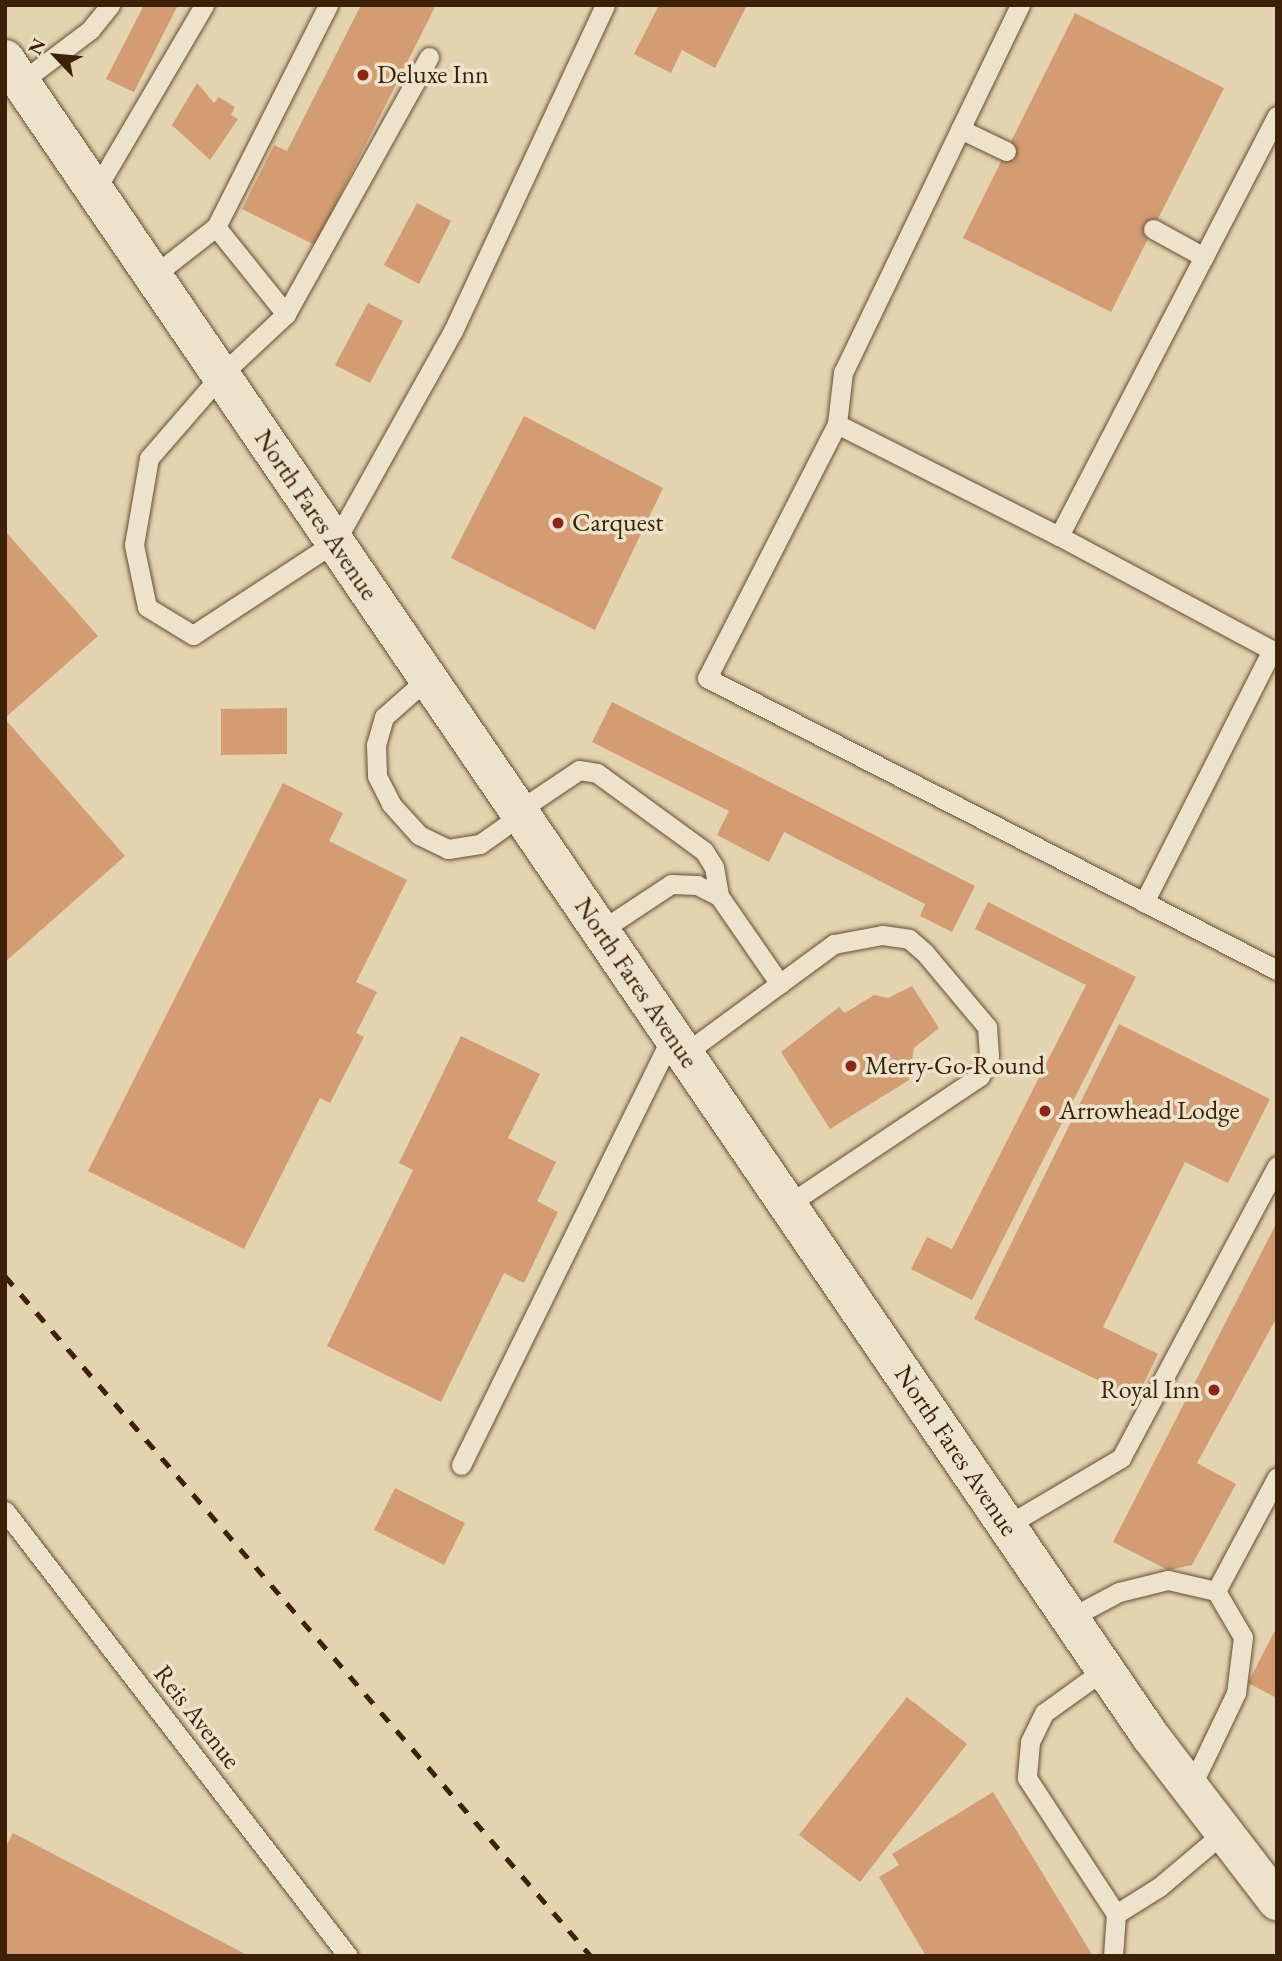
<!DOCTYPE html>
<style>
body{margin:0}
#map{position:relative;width:1282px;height:1961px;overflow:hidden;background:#e4d3b0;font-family:"EB Garamond",serif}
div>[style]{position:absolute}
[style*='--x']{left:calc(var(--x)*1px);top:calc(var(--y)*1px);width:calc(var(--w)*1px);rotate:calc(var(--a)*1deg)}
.building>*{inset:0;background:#d39c72}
.roads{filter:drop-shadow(0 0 2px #664e32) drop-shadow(0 0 2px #664e32)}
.lane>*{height:19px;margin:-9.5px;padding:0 9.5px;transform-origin:9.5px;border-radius:9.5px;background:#ede2cc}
.secondary>*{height:38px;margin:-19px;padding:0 19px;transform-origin:19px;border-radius:19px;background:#ede2cc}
.rail>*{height:5px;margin-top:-2.5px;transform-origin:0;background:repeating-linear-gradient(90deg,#3c2108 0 12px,transparent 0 24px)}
.dots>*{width:19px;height:19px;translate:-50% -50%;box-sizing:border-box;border:4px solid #ede2cc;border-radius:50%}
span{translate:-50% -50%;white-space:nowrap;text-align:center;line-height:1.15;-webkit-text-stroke:7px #ede2cc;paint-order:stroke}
.poi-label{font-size:26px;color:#3c2108}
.left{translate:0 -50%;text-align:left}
.right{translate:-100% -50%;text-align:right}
.street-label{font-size:26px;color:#3c2108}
.frame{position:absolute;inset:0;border:7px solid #3c2108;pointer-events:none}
.north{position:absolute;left:21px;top:21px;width:70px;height:70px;-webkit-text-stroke:5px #ede2cc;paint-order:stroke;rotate:296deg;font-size:19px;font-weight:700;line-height:28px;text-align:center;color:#3c2108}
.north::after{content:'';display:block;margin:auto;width:24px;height:32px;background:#3c2108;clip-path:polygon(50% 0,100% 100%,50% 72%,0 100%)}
</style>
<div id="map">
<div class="building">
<div style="clip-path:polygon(144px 5px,178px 5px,134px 92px,106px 79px)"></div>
<div style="clip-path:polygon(361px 5px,436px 5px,315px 245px,242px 209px,274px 145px,287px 151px)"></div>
<div style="clip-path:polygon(659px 5px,747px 5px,715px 68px,682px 50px,671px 73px,634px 54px)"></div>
<div style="clip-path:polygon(1075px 13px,1224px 88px,1111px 312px,963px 238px)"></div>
<div style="clip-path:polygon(197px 83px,214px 103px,219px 97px,235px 107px,231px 115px,238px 119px,210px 160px,172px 125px)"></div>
<div style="clip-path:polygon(417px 203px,451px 221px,419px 284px,384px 265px)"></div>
<div style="clip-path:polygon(368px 303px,403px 321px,370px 383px,335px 365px)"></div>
<div style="clip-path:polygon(524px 416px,663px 488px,595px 630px,451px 558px)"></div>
<div style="clip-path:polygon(5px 531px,98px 636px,5px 718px)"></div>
<div style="clip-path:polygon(612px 702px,975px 886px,952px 932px,920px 916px,925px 904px,784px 832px,769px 862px,717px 835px,729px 811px,592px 742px)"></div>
<div style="clip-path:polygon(287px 708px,287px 754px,221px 755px,221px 709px)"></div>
<div style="clip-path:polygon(5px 719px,125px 856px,5px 962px)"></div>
<div style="clip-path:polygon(283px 783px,343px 813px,329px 841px,407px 880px,356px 982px,377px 992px,356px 1033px,364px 1037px,330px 1103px,320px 1098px,244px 1249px,88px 1171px)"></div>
<div style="clip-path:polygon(988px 902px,1136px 977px,972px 1300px,911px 1269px,927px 1237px,952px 1249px,1086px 985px,975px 929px)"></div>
<div style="clip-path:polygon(912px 986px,939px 1028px,914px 1048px,909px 1080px,830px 1129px,781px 1052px,839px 1007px,845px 1013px,874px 995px,888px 998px)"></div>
<div style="clip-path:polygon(1119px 1024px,1270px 1099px,1228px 1183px,1185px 1162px,1103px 1327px,1158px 1354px,1136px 1399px,974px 1319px)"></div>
<div style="clip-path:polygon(461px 1036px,540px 1074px,508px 1138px,556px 1162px,537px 1201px,558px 1212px,524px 1283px,504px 1273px,441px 1402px,327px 1346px,413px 1170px,399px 1163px)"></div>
<div style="clip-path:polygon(1277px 1222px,1277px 1317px,1197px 1463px,1236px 1484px,1192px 1565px,1168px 1570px,1113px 1542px)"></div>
<div style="clip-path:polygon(395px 1488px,465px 1523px,444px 1565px,374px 1530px)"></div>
<div style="clip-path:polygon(1274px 1632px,1277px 1633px,1277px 1698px,1248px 1683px)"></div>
<div style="clip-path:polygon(907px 1697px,967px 1744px,860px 1882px,799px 1835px)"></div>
<div style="clip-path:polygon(993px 1792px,1093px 1956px,926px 1956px,879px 1877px,899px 1865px,892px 1854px)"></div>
<div style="clip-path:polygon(13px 1833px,249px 1956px,5px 1956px,5px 1848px)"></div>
</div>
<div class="roads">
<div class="lane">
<div style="--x:1020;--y:5;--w:407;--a:115.7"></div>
<div style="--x:843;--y:372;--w:52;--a:96.6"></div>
<div style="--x:837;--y:424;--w:285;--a:117.1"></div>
<div style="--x:707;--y:678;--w:640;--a:27.13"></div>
<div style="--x:429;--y:57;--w:294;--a:119.1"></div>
<div style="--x:286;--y:314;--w:89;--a:136.8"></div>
<div style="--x:221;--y:375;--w:110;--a:130.9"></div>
<div style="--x:149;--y:458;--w:88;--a:99.8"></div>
<div style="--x:134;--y:545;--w:63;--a:78.2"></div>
<div style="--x:147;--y:607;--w:54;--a:31.3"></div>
<div style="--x:193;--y:635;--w:170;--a:-33.2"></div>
<div style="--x:335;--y:542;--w:242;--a:-60.8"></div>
<div style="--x:453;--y:331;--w:360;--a:-65"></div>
<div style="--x:21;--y:82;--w:86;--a:-37"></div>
<div style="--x:90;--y:30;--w:32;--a:-51"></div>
<div style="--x:960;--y:129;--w:51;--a:25.6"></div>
<div style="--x:95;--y:191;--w:216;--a:-59.6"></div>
<div style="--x:216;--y:227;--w:112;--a:51.2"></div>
<div style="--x:1153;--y:229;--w:58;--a:28.8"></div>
<div style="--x:153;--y:276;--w:80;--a:-37.9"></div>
<div style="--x:216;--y:227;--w:249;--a:-63.2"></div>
<div style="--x:837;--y:424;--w:249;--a:26.8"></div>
<div style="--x:1059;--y:536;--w:473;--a:-62.6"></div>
<div style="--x:1059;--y:536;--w:242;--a:28.2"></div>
<div style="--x:1272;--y:650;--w:283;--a:116.9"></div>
<div style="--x:428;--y:678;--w:59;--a:138.4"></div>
<div style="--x:384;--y:717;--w:29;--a:106"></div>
<div style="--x:376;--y:745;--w:31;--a:88"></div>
<div style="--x:377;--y:776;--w:31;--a:63"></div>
<div style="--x:391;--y:804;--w:42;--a:47.9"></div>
<div style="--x:419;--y:835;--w:32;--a:26"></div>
<div style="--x:448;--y:849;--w:32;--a:-9"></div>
<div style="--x:480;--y:844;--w:50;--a:-35.3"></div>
<div style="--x:518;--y:811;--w:73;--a:-33.9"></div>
<div style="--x:579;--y:770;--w:18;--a:9"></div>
<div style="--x:597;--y:773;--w:132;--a:36.1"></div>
<div style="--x:704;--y:851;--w:19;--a:58"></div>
<div style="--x:714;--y:867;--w:29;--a:80"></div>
<div style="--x:600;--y:931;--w:85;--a:-33.5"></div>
<div style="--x:671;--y:884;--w:26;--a:2"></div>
<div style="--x:697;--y:885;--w:25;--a:27"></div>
<div style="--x:719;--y:896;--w:107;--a:55.3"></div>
<div style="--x:684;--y:1054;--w:186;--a:-36.3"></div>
<div style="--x:834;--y:944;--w:49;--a:-10.6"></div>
<div style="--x:882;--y:935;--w:27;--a:8"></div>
<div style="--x:909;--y:939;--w:21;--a:41"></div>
<div style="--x:925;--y:953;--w:97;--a:50"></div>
<div style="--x:987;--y:1027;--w:29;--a:86"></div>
<div style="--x:989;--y:1056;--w:22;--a:114"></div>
<div style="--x:980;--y:1076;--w:232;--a:146.2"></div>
<div style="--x:461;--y:1465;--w:477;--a:-63.8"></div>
<div style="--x:5;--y:1511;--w:562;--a:52.38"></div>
<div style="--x:1006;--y:1526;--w:134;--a:-30.6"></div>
<div style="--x:1121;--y:1458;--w:331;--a:-61.9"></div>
<div style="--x:1216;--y:1591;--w:129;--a:-61.8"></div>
<div style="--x:1070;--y:1618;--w:55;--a:-28"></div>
<div style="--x:1119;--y:1592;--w:50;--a:-13.8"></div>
<div style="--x:1168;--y:1580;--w:49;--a:12.9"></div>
<div style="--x:1216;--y:1591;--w:53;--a:59.6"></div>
<div style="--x:1243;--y:1637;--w:56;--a:97.1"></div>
<div style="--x:1236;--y:1693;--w:106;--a:115.6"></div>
<div style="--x:1105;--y:1669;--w:75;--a:144.2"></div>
<div style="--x:1044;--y:1713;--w:32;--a:116"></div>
<div style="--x:1030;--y:1742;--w:36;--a:95"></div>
<div style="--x:1027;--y:1778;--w:163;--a:56.8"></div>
<div style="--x:1116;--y:1914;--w:42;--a:94.1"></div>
<div style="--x:1116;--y:1914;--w:51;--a:-32.1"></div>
<div style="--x:1159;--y:1887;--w:84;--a:-40.2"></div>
</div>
<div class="secondary">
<div style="--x:5;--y:59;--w:2032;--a:55.67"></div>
<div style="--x:1151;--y:1737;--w:207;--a:52.5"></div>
</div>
</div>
<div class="rail">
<div style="--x:5;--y:1276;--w:898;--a:49.25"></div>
</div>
<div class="dots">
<div style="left:363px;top:75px;background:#8f2418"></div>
<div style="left:558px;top:523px;background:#8f2418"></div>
<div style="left:851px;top:1066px;background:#8f2418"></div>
<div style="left:1045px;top:1111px;background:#8f2418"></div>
<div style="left:1214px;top:1390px;background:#8f2418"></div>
</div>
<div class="poi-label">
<span class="left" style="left:377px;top:75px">Deluxe Inn</span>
<span class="left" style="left:572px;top:523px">Carquest</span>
<span class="left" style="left:865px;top:1066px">Merry-Go-Round</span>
<span class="left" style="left:1059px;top:1111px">Arrowhead Lodge</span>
<span class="right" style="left:1200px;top:1390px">Royal Inn</span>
</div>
<div class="street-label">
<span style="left:316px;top:515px;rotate:56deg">North Fares Avenue</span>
<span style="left:636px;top:983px;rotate:56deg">North Fares Avenue</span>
<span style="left:956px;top:1451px;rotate:56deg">North Fares Avenue</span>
<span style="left:197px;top:1717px;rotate:52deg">Reis Avenue</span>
</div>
<div class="frame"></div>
<div class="north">N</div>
</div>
